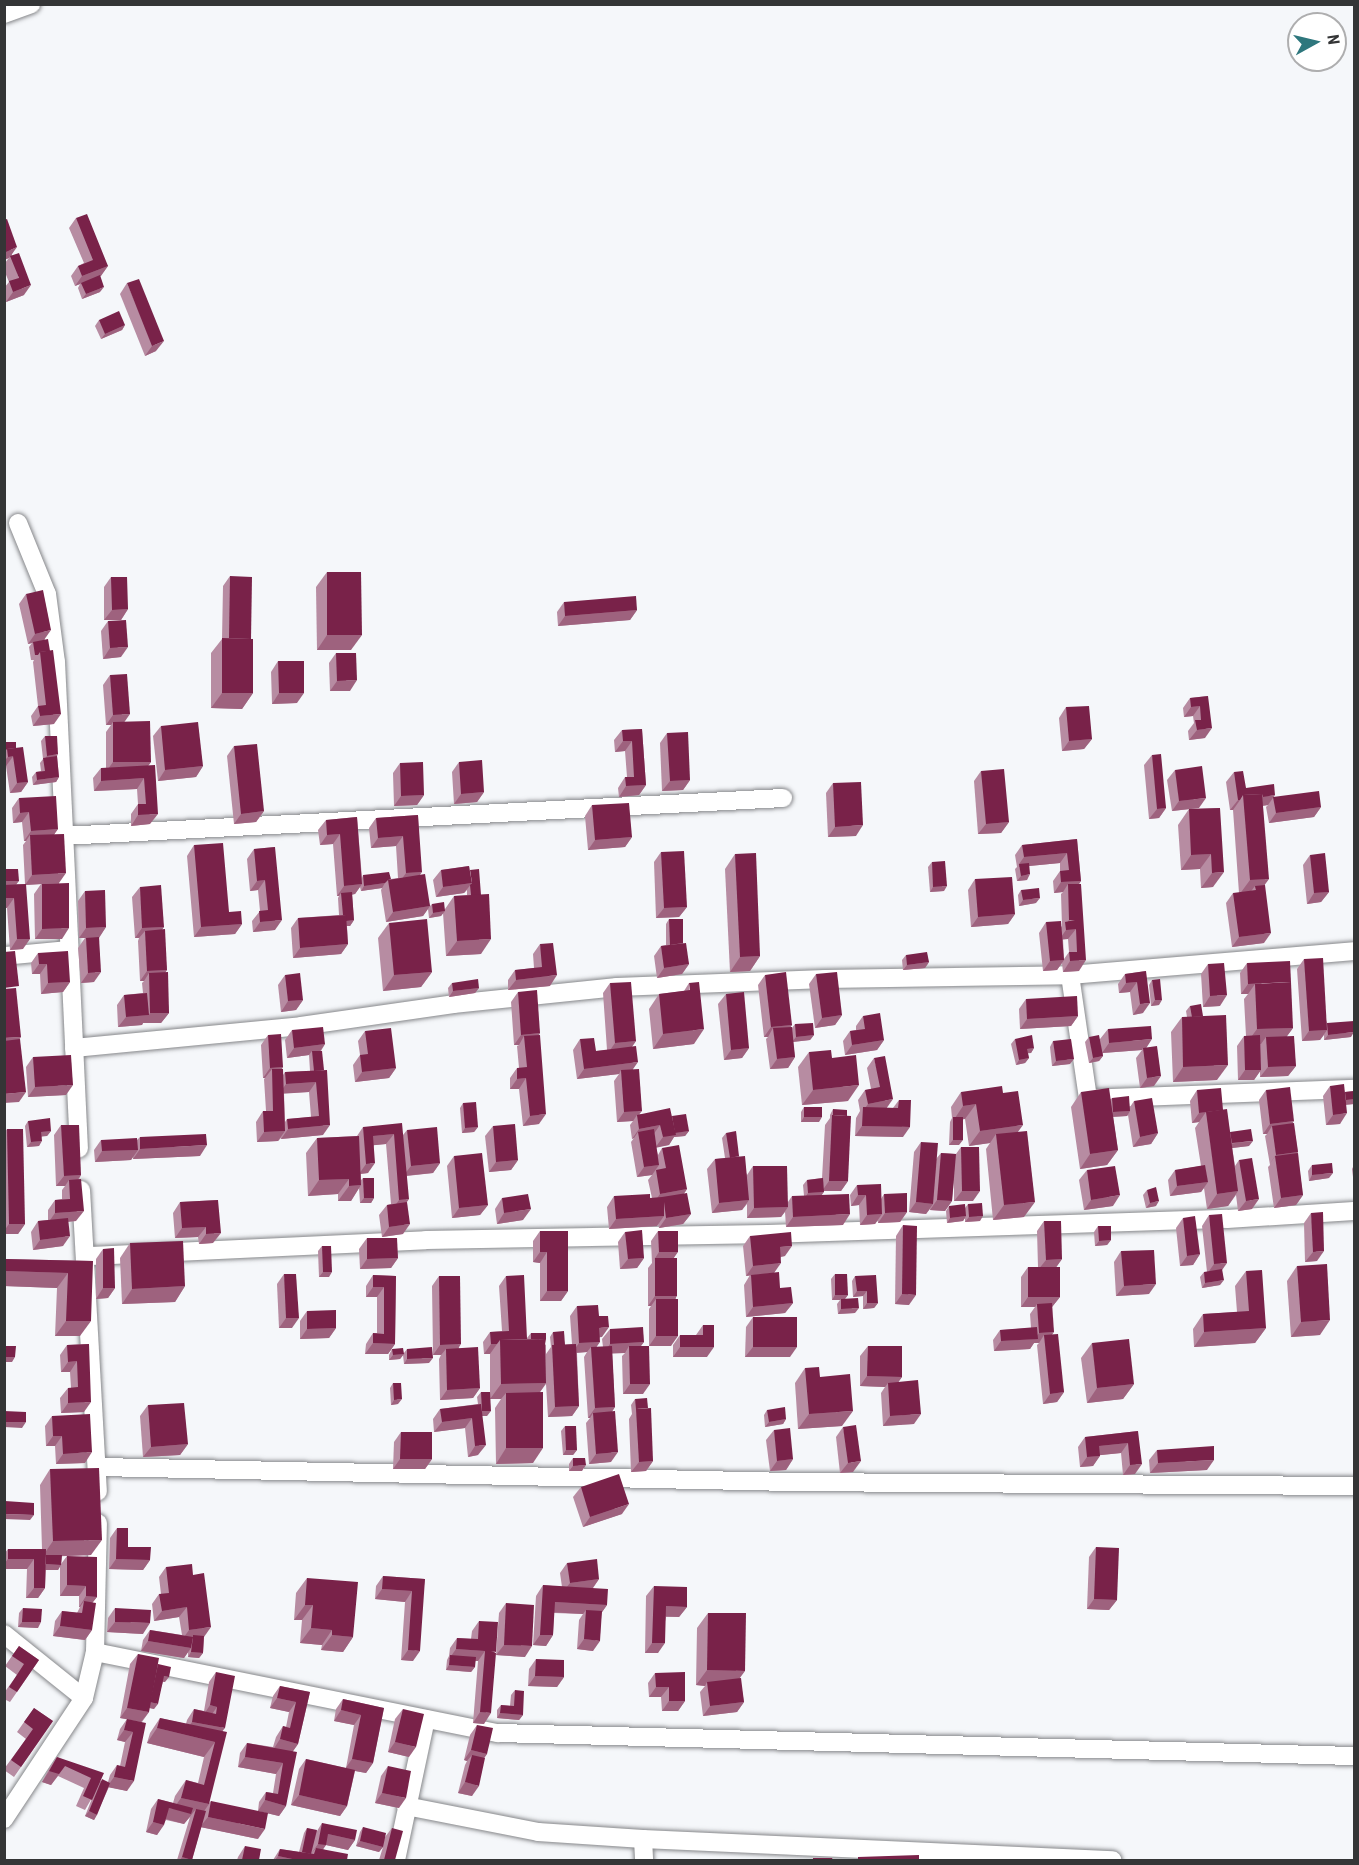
<!DOCTYPE html>
<style>
body{margin:0}
#map{position:relative;width:1359px;height:1865px;overflow:hidden;background:#f5f7fa;font-family:"Roboto Condensed",sans-serif}
div>[style]{position:absolute}
[style*='--x']{left:calc(var(--x)*1px);top:calc(var(--y)*1px);width:calc(var(--w)*1px);rotate:calc(var(--a)*1deg)}
.roads{filter:drop-shadow(0 0 2px #86878a) drop-shadow(0 0 2px #86878a)}
.street>*{height:18px;margin:-9px;padding:0 9px;transform-origin:9px;border-radius:9px;background:#fff}
.wall>*{inset:0;background:#b78ca2}
.shaded-wall>*{inset:0;background:#9e627e}
.building>*{inset:0;background:#792249}
span{translate:-50% -50%;white-space:nowrap;text-align:center;line-height:1.15;-webkit-text-stroke:6px #fff;paint-order:stroke}
.frame{position:absolute;inset:0;border:6px solid #343536;pointer-events:none}
.north{position:absolute;left:1287px;top:12px;width:60px;height:60px;box-sizing:border-box;background:#fff;border:2px solid #aeaeaf;border-radius:50%;rotate:82deg;font-size:16px;font-weight:700;line-height:24px;text-align:center;color:#343536}
.north::after{content:'';display:block;margin:auto;width:21px;height:27px;background:#2e777d;clip-path:polygon(50% 0,100% 100%,50% 72%,0 100%)}
</style>
<div id="map">
<div class="roads">
<div class="street">
<div style="--x:4;--y:14;--w:29;--a:-20"></div>
<div style="--x:18;--y:523;--w:77;--a:67.8"></div>
<div style="--x:47;--y:594;--w:69;--a:82.5"></div>
<div style="--x:56;--y:662;--w:487;--a:87.3"></div>
<div style="--x:63;--y:836;--w:721;--a:-3.02"></div>
<div style="--x:4;--y:956;--w:64;--a:-5.4"></div>
<div style="--x:1070;--y:975;--w:125;--a:81.7"></div>
<div style="--x:1088;--y:1099;--w:266;--a:-2.2"></div>
<div style="--x:74;--y:1048;--w:228;--a:-5.5"></div>
<div style="--x:301;--y:1026;--w:154;--a:-8.2"></div>
<div style="--x:453;--y:1004;--w:165;--a:-5.9"></div>
<div style="--x:617;--y:987;--w:208;--a:-2.2"></div>
<div style="--x:825;--y:979;--w:245;--a:-0.9"></div>
<div style="--x:1070;--y:975;--w:285;--a:-4.8"></div>
<div style="--x:81;--y:1190;--w:302;--a:86.8"></div>
<div style="--x:91;--y:1256;--w:335;--a:-2.7"></div>
<div style="--x:426;--y:1240;--w:342;--a:-1"></div>
<div style="--x:768;--y:1234;--w:459;--a:-1.9"></div>
<div style="--x:1227;--y:1219;--w:127;--a:-3.6"></div>
<div style="--x:99;--y:1467;--w:693;--a:1.24"></div>
<div style="--x:792;--y:1482;--w:562;--a:0.41"></div>
<div style="--x:4;--y:1634;--w:102;--a:38.7"></div>
<div style="--x:95;--y:1652;--w:411;--a:11.4"></div>
<div style="--x:498;--y:1733;--w:856;--a:1.54"></div>
<div style="--x:406;--y:1806;--w:135;--a:11.1"></div>
<div style="--x:538;--y:1832;--w:105;--a:3.8"></div>
<div style="--x:643;--y:1839;--w:470;--a:2.6"></div>
<div style="--x:4;--y:1819;--w:145;--a:-56.5"></div>
<div style="--x:84;--y:1698;--w:47;--a:-76.6"></div>
<div style="--x:95;--y:1652;--w:129;--a:-88.7"></div>
<div style="--x:643;--y:1839;--w:21;--a:87"></div>
<div style="--x:396;--y:1860;--w:144;--a:-78"></div>
</div>
</div>
<div class="wall">
<div style="clip-path:polygon(76px 218px,108px 266px,100px 276px,100px 292px,82px 299px,78px 288px,80px 284px,75px 286px,71px 276px,78px 266px,84px 263px,69px 228px)"></div>
<div style="clip-path:polygon(4px 220px,12px 255px,24px 295px,6px 302px,4px 297px,4px 288px,9px 282px,4px 270px,4px 264px,9px 258px,4px 260px)"></div>
<div style="clip-path:polygon(127px 283px,156px 351px,145px 356px,120px 294px)"></div>
<div style="clip-path:polygon(99px 320px,125px 325px,122px 330px,101px 339px,95px 326px)"></div>
<div style="clip-path:polygon(327px 572px,351px 650px,317px 650px,316px 587px)"></div>
<div style="clip-path:polygon(230px 576px,251px 639px,253px 693px,242px 709px,211px 708px,211px 653px,222px 639px,223px 586px)"></div>
<div style="clip-path:polygon(111px 577px,128px 609px,121px 620px,104px 620px,104px 587px)"></div>
<div style="clip-path:polygon(26px 594px,45px 640px,54px 724px,33px 726px,31px 716px,38px 706px,33px 662px,34px 660px,31px 660px,29px 647px,32px 643px,28px 644px,19px 604px)"></div>
<div style="clip-path:polygon(564px 602px,637px 610px,630px 620px,558px 626px,557px 612px)"></div>
<div style="clip-path:polygon(108px 621px,121px 657px,103px 659px,101px 631px)"></div>
<div style="clip-path:polygon(336px 653px,350px 691px,330px 691px,329px 663px)"></div>
<div style="clip-path:polygon(278px 661px,297px 703px,272px 704px,271px 672px)"></div>
<div style="clip-path:polygon(110px 675px,124px 722px,151px 762px,148px 765px,150px 824px,131px 826px,131px 814px,138px 804px,137px 789px,94px 791px,93px 778px,101px 768px,106px 768px,106px 732px,111px 725px,106px 725px,103px 685px)"></div>
<div style="clip-path:polygon(1208px 696px,1205px 738px,1189px 740px,1188px 731px,1194px 723px,1193px 716px,1184px 717px,1183px 708px,1190px 698px)"></div>
<div style="clip-path:polygon(1066px 707px,1092px 739px,1084px 749px,1062px 751px,1059px 718px)"></div>
<div style="clip-path:polygon(161px 726px,203px 766px,196px 777px,158px 781px,153px 736px)"></div>
<div style="clip-path:polygon(642px 729px,646px 785px,639px 795px,619px 797px,618px 788px,625px 777px,627px 777px,625px 751px,615px 752px,614px 740px,622px 730px)"></div>
<div style="clip-path:polygon(667px 733px,690px 780px,683px 790px,662px 791px,660px 743px)"></div>
<div style="clip-path:polygon(45px 736px,57px 756px,59px 777px,56px 782px,33px 785px,32px 777px,36px 772px,41px 771px,40px 763px,43px 759px,41px 741px)"></div>
<div style="clip-path:polygon(4px 742px,16px 748px,28px 782px,21px 792px,10px 793px,6px 766px,4px 766px)"></div>
<div style="clip-path:polygon(234px 746px,264px 811px,256px 822px,234px 824px,227px 756px)"></div>
<div style="clip-path:polygon(1152px 755px,1166px 808px,1159px 818px,1149px 819px,1144px 765px)"></div>
<div style="clip-path:polygon(459px 762px,484px 792px,477px 802px,454px 804px,452px 772px)"></div>
<div style="clip-path:polygon(400px 763px,424px 795px,417px 805px,394px 806px,393px 773px)"></div>
<div style="clip-path:polygon(1175px 770px,1199px 808px,1172px 811px,1167px 780px)"></div>
<div style="clip-path:polygon(981px 771px,1009px 822px,1001px 833px,978px 834px,974px 781px)"></div>
<div style="clip-path:polygon(1234px 772px,1246px 788px,1274px 797px,1321px 807px,1314px 817px,1269px 823px,1266px 807px,1268px 805px,1263px 806px,1265px 885px,1264px 943px,1232px 947px,1226px 903px,1233px 893px,1239px 893px,1233px 810px,1230px 810px,1226px 782px)"></div>
<div style="clip-path:polygon(833px 783px,856px 836px,828px 837px,826px 793px)"></div>
<div style="clip-path:polygon(19px 798px,58px 829px,54px 834px,59px 883px,62px 939px,35px 939px,34px 894px,41px 884px,26px 885px,23px 949px,10px 950px,7px 908px,16px 884px,25px 884px,23px 845px,26px 841px,24px 841px,22px 822px,13px 823px,12px 808px)"></div>
<div style="clip-path:polygon(592px 805px,632px 837px,625px 847px,588px 850px,585px 816px)"></div>
<div style="clip-path:polygon(1220px 808px,1213px 887px,1201px 888px,1200px 869px,1181px 870px,1178px 825px,1189px 809px)"></div>
<div style="clip-path:polygon(418px 815px,420px 874px,430px 906px,432px 904px,445px 909px,454px 896px,467px 895px,467px 890px,464px 893px,436px 897px,433px 880px,441px 870px,469px 866px,481px 954px,446px 956px,443px 913px,441px 916px,429px 918px,428px 909px,423px 916px,386px 922px,381px 890px,382px 888px,361px 891px,360px 887px,355px 894px,352px 895px,354px 920px,350px 926px,347px 926px,348px 944px,341px 954px,293px 958px,291px 928px,298px 918px,339px 915px,338px 898px,339px 896px,337px 896px,333px 844px,320px 845px,318px 830px,326px 820px,357px 817px,362px 878px,363px 875px,391px 879px,398px 878px,396px 846px,371px 848px,369px 828px,376px 818px)"></div>
<div style="clip-path:polygon(evenodd,1077px 839px,1081px 881px,1079px 884px,1079px 971px,1063px 972px,1062px 963px,1057px 970px,1043px 971px,1039px 933px,1046px 922px,1061px 927px,1062px 926px,1061px 894px,1063px 892px,1054px 893px,1053px 881px,1060px 871px,1060px 863px,1029px 866px,1027px 880px,1017px 881px,1015px 869px,1017px 867px,1015px 855px,1022px 845px,1077px 839px,1063px 939px,1068px 939px,1069px 952px,1064px 959px,1063px 939px)"></div>
<div style="clip-path:polygon(194px 845px,229px 912px,242px 924px,235px 934px,194px 937px,187px 856px)"></div>
<div style="clip-path:polygon(275px 847px,275px 930px,253px 932px,252px 921px,260px 911px,258px 890px,250px 891px,247px 859px,254px 849px)"></div>
<div style="clip-path:polygon(661px 852px,687px 907px,679px 917px,656px 918px,654px 862px)"></div>
<div style="clip-path:polygon(735px 854px,760px 956px,750px 971px,730px 972px,725px 869px)"></div>
<div style="clip-path:polygon(1310px 855px,1329px 892px,1321px 902px,1307px 904px,1303px 865px)"></div>
<div style="clip-path:polygon(932px 862px,944px 891px,930px 892px,928px 867px)"></div>
<div style="clip-path:polygon(975px 879px,1015px 914px,1008px 924px,971px 927px,968px 890px)"></div>
<div style="clip-path:polygon(140px 887px,164px 927px,162px 929px,167px 970px,165px 972px,169px 1013px,161px 1023px,143px 1023px,142px 1025px,118px 1027px,117px 1005px,124px 995px,143px 993px,142px 983px,144px 981px,140px 981px,138px 941px,139px 938px,135px 938px,132px 897px)"></div>
<div style="clip-path:polygon(1021px 890px,1036px 903px,1019px 906px,1018px 895px)"></div>
<div style="clip-path:polygon(85px 891px,106px 927px,99px 937px,94px 982px,81px 983px,78px 948px,85px 938px,79px 938px,78px 901px)"></div>
<div style="clip-path:polygon(669px 919px,683px 943px,689px 964px,682px 974px,657px 978px,654px 956px,661px 946px,666px 945px,666px 924px)"></div>
<div style="clip-path:polygon(389px 923px,432px 972px,421px 987px,383px 991px,378px 938px)"></div>
<div style="clip-path:polygon(540px 944px,550px 986px,508px 990px,508px 980px,515px 970px,534px 968px,533px 954px)"></div>
<div style="clip-path:polygon(38px 953px,70px 982px,63px 992px,41px 994px,40px 974px,32px 974px,31px 963px)"></div>
<div style="clip-path:polygon(906px 955px,929px 962px,925px 968px,903px 970px,902px 960px)"></div>
<div style="clip-path:polygon(1304px 959px,1327px 1023px,1351px 1037px,1324px 1040px,1324px 1035px,1320px 1040px,1302px 1041px,1297px 969px)"></div>
<div style="clip-path:polygon(1247px 963px,1293px 1028px,1287px 1036px,1296px 1066px,1288px 1076px,1260px 1077px,1260px 1071px,1254px 1080px,1238px 1080px,1237px 1046px,1244px 1036px,1246px 1036px,1244px 999px,1248px 994px,1241px 994px,1240px 973px)"></div>
<div style="clip-path:polygon(1208px 964px,1220px 1006px,1203px 1007px,1201px 974px)"></div>
<div style="clip-path:polygon(1146px 971px,1143px 1013px,1133px 1015px,1130px 992px,1119px 993px,1118px 984px,1125px 974px)"></div>
<div style="clip-path:polygon(816px 974px,842px 1015px,835px 1025px,815px 1028px,809px 984px)"></div>
<div style="clip-path:polygon(285px 975px,303px 1000px,296px 1010px,281px 1012px,278px 985px)"></div>
<div style="clip-path:polygon(765px 975px,792px 1025px,790px 1027px,792px 1028px,795px 1024px,814px 1035px,810px 1040px,793px 1042px,795px 1057px,788px 1068px,770px 1069px,766px 1039px,768px 1037px,764px 1037px,758px 985px)"></div>
<div style="clip-path:polygon(1152px 980px,1159px 1005px,1151px 1006px,1149px 985px)"></div>
<div style="clip-path:polygon(452px 983px,479px 988px,475px 993px,449px 997px,448px 988px)"></div>
<div style="clip-path:polygon(610px 983px,636px 1041px,632px 1047px,633px 1070px,639px 1114px,672px 1116px,689px 1131px,685px 1136px,674px 1137px,669px 1145px,656px 1147px,658px 1155px,662px 1148px,687px 1189px,684px 1194px,691px 1214px,683px 1224px,659px 1228px,658px 1224px,657px 1226px,609px 1229px,607px 1207px,614px 1196px,652px 1198px,648px 1180px,652px 1175px,637px 1177px,631px 1142px,634px 1138px,632px 1139px,630px 1125px,633px 1121px,617px 1122px,614px 1081px,619px 1074px,577px 1079px,573px 1050px,580px 1039px,596px 1051px,607px 1050px,603px 993px)"></div>
<div style="clip-path:polygon(689px 983px,694px 1044px,653px 1049px,649px 1009px,659px 994px,684px 991px)"></div>
<div style="clip-path:polygon(518px 992px,540px 1033px,539px 1035px,539px 1124px,523px 1126px,519px 1089px,510px 1089px,510px 1078px,517px 1068px,519px 1068px,517px 1046px,519px 1045px,514px 1045px,511px 1002px)"></div>
<div style="clip-path:polygon(726px 994px,749px 1048px,742px 1058px,724px 1060px,718px 1004px)"></div>
<div style="clip-path:polygon(1026px 999px,1078px 1016px,1071px 1026px,1020px 1029px,1019px 1009px)"></div>
<div style="clip-path:polygon(1190px 1006px,1203px 1016px,1217px 1080px,1173px 1082px,1171px 1032px,1182px 1017px,1187px 1017px,1186px 1011px)"></div>
<div style="clip-path:polygon(863px 1016px,884px 1040px,877px 1050px,845px 1055px,843px 1041px,850px 1031px,856px 1030px,856px 1026px)"></div>
<div style="clip-path:polygon(1108px 1029px,1146px 1047px,1154px 1086px,1140px 1088px,1136px 1058px,1142px 1050px,1103px 1053px,1103px 1056px,1099px 1061px,1089px 1063px,1085px 1042px,1089px 1037px,1100px 1039px)"></div>
<div style="clip-path:polygon(evenodd,292px 1030px,325px 1044px,321px 1051px,323px 1135px,281px 1139px,281px 1138px,278px 1141px,257px 1142px,256px 1122px,263px 1111px,266px 1111px,264px 1079px,265px 1078px,263px 1078px,261px 1045px,268px 1035px,283px 1067px,282px 1069px,283px 1075px,285px 1072px,310px 1071px,309px 1055px,287px 1058px,285px 1040px,292px 1030px,309px 1092px,311px 1117px,287px 1119px,285px 1122px,284px 1093px,309px 1092px)"></div>
<div style="clip-path:polygon(365px 1031px,396px 1068px,389px 1078px,355px 1082px,353px 1065px,360px 1055px,358px 1041px)"></div>
<div style="clip-path:polygon(1015px 1039px,1034px 1048px,1031px 1053px,1028px 1053px,1029px 1058px,1025px 1063px,1016px 1065px,1011px 1044px)"></div>
<div style="clip-path:polygon(1053px 1041px,1070px 1064px,1052px 1066px,1050px 1047px)"></div>
<div style="clip-path:polygon(809px 1052px,832px 1058px,848px 1101px,802px 1105px,798px 1067px)"></div>
<div style="clip-path:polygon(33px 1057px,66px 1095px,28px 1097px,26px 1067px)"></div>
<div style="clip-path:polygon(874px 1058px,887px 1108px,893px 1108px,899px 1100px,903px 1137px,855px 1136px,856px 1118px,860px 1111px,858px 1100px,865px 1090px,871px 1089px,867px 1068px)"></div>
<div style="clip-path:polygon(1330px 1086px,1345px 1092px,1354px 1091px,1354px 1104px,1346px 1105px,1340px 1124px,1326px 1125px,1323px 1096px)"></div>
<div style="clip-path:polygon(1197px 1090px,1223px 1110px,1230px 1132px,1249px 1146px,1232px 1148px,1235px 1166px,1239px 1160px,1252px 1209px,1238px 1211px,1236px 1195px,1228px 1206px,1207px 1209px,1204px 1188px,1201px 1192px,1170px 1196px,1168px 1180px,1175px 1170px,1201px 1166px,1195px 1128px,1199px 1122px,1192px 1123px,1190px 1101px)"></div>
<div style="clip-path:polygon(1266px 1090px,1293px 1123px,1298px 1152px,1297px 1153px,1303px 1195px,1296px 1205px,1274px 1208px,1268px 1167px,1270px 1165px,1265px 1136px,1267px 1134px,1263px 1134px,1259px 1100px)"></div>
<div style="clip-path:polygon(961px 1092px,1003px 1093px,1018px 1132px,1024px 1217px,993px 1220px,986px 1149px,990px 1143px,969px 1146px,965px 1119px,963px 1119px,959px 1145px,949px 1145px,950px 1122px,952px 1118px,951px 1107px)"></div>
<div style="clip-path:polygon(1081px 1092px,1111px 1099px,1112px 1098px,1130px 1107px,1134px 1101px,1158px 1133px,1151px 1144px,1133px 1147px,1128px 1115px,1127px 1116px,1113px 1117px,1118px 1150px,1107px 1165px,1080px 1169px,1071px 1107px)"></div>
<div style="clip-path:polygon(463px 1103px,478px 1127px,474px 1132px,462px 1133px,460px 1108px)"></div>
<div style="clip-path:polygon(804px 1107px,819px 1122px,801px 1122px,801px 1112px)"></div>
<div style="clip-path:polygon(833px 1109px,848px 1181px,841px 1191px,823px 1191px,822px 1195px,843px 1225px,786px 1227px,785px 1212px,781px 1217px,747px 1218px,747px 1204px,742px 1210px,712px 1213px,707px 1169px,715px 1159px,725px 1158px,722px 1138px,726px 1133px,739px 1156px,747px 1175px,753px 1166px,788px 1202px,792px 1196px,804px 1196px,803px 1185px,807px 1180px,822px 1178px,825px 1125px,830px 1118px,830px 1115px)"></div>
<div style="clip-path:polygon(28px 1121px,51px 1131px,47px 1136px,42px 1136px,39px 1146px,27px 1147px,25px 1126px)"></div>
<div style="clip-path:polygon(61px 1125px,81px 1175px,79px 1179px,76px 1221px,68px 1222px,63px 1246px,33px 1250px,31px 1232px,38px 1221px,48px 1220px,48px 1210px,55px 1200px,62px 1199px,62px 1190px,65px 1186px,56px 1186px,54px 1135px)"></div>
<div style="clip-path:polygon(493px 1126px,518px 1160px,511px 1170px,489px 1172px,485px 1136px)"></div>
<div style="clip-path:polygon(363px 1127px,403px 1135px,407px 1130px,440px 1163px,433px 1173px,407px 1176px,406px 1202px,403px 1234px,382px 1237px,379px 1215px,387px 1205px,391px 1204px,386px 1144px,374px 1145px,368px 1173px,361px 1174px,361px 1180px,363px 1178px,374px 1198px,371px 1203px,360px 1203px,359px 1188px,351px 1201px,338px 1201px,338px 1194px,308px 1196px,306px 1153px,317px 1138px,357px 1136px)"></div>
<div style="clip-path:polygon(7px 1129px,25px 1224px,18px 1234px,4px 1234px,4px 1133px)"></div>
<div style="clip-path:polygon(140px 1137px,200px 1156px,133px 1159px,133px 1157px,131px 1160px,95px 1162px,94px 1150px,101px 1140px,137px 1140px)"></div>
<div style="clip-path:polygon(921px 1142px,936px 1159px,941px 1153px,956px 1154px,961px 1147px,973px 1201px,954px 1201px,954px 1180px,952px 1201px,945px 1211px,930px 1210px,930px 1209px,926px 1214px,909px 1212px,914px 1152px)"></div>
<div style="clip-path:polygon(454px 1156px,488px 1205px,480px 1215px,452px 1218px,447px 1166px)"></div>
<div style="clip-path:polygon(1312px 1165px,1329px 1178px,1309px 1181px,1308px 1171px)"></div>
<div style="clip-path:polygon(1354px 1165px,1354px 1185px,1352px 1169px)"></div>
<div style="clip-path:polygon(1087px 1170px,1113px 1206px,1084px 1210px,1079px 1180px)"></div>
<div style="clip-path:polygon(857px 1185px,881px 1199px,884px 1194px,907px 1212px,900px 1222px,878px 1223px,878px 1220px,875px 1224px,860px 1225px,859px 1205px,851px 1206px,850px 1195px)"></div>
<div style="clip-path:polygon(1147px 1190px,1156px 1206px,1146px 1208px,1143px 1195px)"></div>
<div style="clip-path:polygon(502px 1198px,523px 1220px,497px 1224px,495px 1209px)"></div>
<div style="clip-path:polygon(218px 1200px,213px 1243px,199px 1244px,198px 1237px,175px 1238px,173px 1213px,180px 1202px)"></div>
<div style="clip-path:polygon(968px 1204px,980px 1221px,965px 1222px,965px 1218px,963px 1221px,947px 1223px,946px 1211px,949px 1206px,965px 1208px)"></div>
<div style="clip-path:polygon(1311px 1213px,1317px 1261px,1305px 1262px,1304px 1223px)"></div>
<div style="clip-path:polygon(1209px 1215px,1222px 1270px,1220px 1285px,1202px 1288px,1200px 1277px,1204px 1272px,1207px 1272px,1202px 1226px)"></div>
<div style="clip-path:polygon(1183px 1218px,1200px 1254px,1193px 1265px,1180px 1266px,1176px 1228px)"></div>
<div style="clip-path:polygon(1044px 1221px,1062px 1259px,1056px 1267px,1060px 1297px,1052px 1307px,1052px 1334px,1064px 1392px,1057px 1402px,1043px 1404px,1037px 1345px,1039px 1343px,1034px 1343px,1030px 1349px,994px 1351px,993px 1340px,1000px 1330px,1031px 1328px,1030px 1314px,1035px 1307px,1021px 1307px,1021px 1277px,1028px 1267px,1038px 1267px,1037px 1231px)"></div>
<div style="clip-path:polygon(903px 1225px,909px 1305px,895px 1304px,896px 1236px)"></div>
<div style="clip-path:polygon(1098px 1226px,1111px 1240px,1107px 1245px,1095px 1246px,1094px 1232px)"></div>
<div style="clip-path:polygon(540px 1231px,568px 1291px,561px 1301px,540px 1301px,540px 1263px,533px 1262px,533px 1241px)"></div>
<div style="clip-path:polygon(658px 1231px,674px 1258px,676px 1299px,671px 1346px,649px 1346px,643px 1394px,623px 1394px,622px 1356px,625px 1353px,612px 1353px,615px 1407px,612px 1412px,611px 1462px,589px 1464px,586px 1423px,590px 1418px,588px 1418px,584px 1357px,587px 1352px,577px 1353px,579px 1406px,572px 1416px,548px 1417px,546px 1384px,540px 1392px,533px 1463px,496px 1464px,495px 1408px,501px 1399px,490px 1399px,487px 1416px,482px 1416px,478px 1455px,468px 1457px,465px 1428px,434px 1432px,433px 1419px,440px 1409px,478px 1404px,477px 1397px,481px 1392px,490px 1395px,490px 1354px,484px 1354px,483px 1342px,490px 1332px,502px 1331px,499px 1286px,506px 1276px,527px 1338px,531px 1333px,546px 1345px,546px 1354px,551px 1347px,550px 1337px,553px 1332px,565px 1345px,572px 1344px,570px 1316px,577px 1306px,599px 1316px,602px 1337px,600px 1337px,596px 1347px,603px 1347px,602px 1339px,610px 1329px,644px 1342px,641px 1346px,649px 1346px,649px 1309px,651px 1306px,648px 1306px,648px 1268px,652px 1263px,651px 1241px)"></div>
<div style="clip-path:polygon(625px 1232px,644px 1258px,637px 1268px,620px 1269px,618px 1242px)"></div>
<div style="clip-path:polygon(750px 1236px,785px 1256px,781px 1257px,774px 1273px,780px 1288px,793px 1303px,785px 1313px,746px 1317px,744px 1285px,750px 1275px,746px 1276px,743px 1246px)"></div>
<div style="clip-path:polygon(367px 1238px,398px 1258px,391px 1268px,360px 1269px,359px 1249px)"></div>
<div style="clip-path:polygon(130px 1243px,185px 1286px,175px 1302px,122px 1304px,120px 1258px)"></div>
<div style="clip-path:polygon(322px 1246px,329px 1277px,319px 1277px,318px 1251px)"></div>
<div style="clip-path:polygon(103px 1249px,115px 1288px,108px 1298px,96px 1299px,96px 1259px)"></div>
<div style="clip-path:polygon(1121px 1251px,1149px 1294px,1116px 1296px,1114px 1262px)"></div>
<div style="clip-path:polygon(6px 1259px,93px 1261px,80px 1336px,55px 1336px,57px 1288px,4px 1286px,4px 1260px)"></div>
<div style="clip-path:polygon(1297px 1266px,1320px 1335px,1291px 1337px,1287px 1281px)"></div>
<div style="clip-path:polygon(1246px 1271px,1266px 1328px,1255px 1343px,1194px 1347px,1193px 1329px,1203px 1314px,1237px 1312px,1235px 1286px)"></div>
<div style="clip-path:polygon(284px 1274px,292px 1328px,279px 1328px,277px 1284px)"></div>
<div style="clip-path:polygon(835px 1274px,848px 1295px,845px 1299px,855px 1313px,838px 1314px,837px 1304px,840px 1300px,832px 1300px,831px 1279px)"></div>
<div style="clip-path:polygon(373px 1275px,396px 1276px,395px 1344px,388px 1354px,365px 1354px,366px 1344px,373px 1333px,377px 1333px,377px 1297px,366px 1297px,366px 1286px)"></div>
<div style="clip-path:polygon(439px 1276px,459px 1348px,480px 1388px,473px 1398px,440px 1400px,439px 1359px,441px 1355px,433px 1355px,432px 1286px)"></div>
<div style="clip-path:polygon(855px 1276px,878px 1303px,874px 1308px,863px 1309px,863px 1296px,853px 1297px,852px 1281px)"></div>
<div style="clip-path:polygon(307px 1311px,336px 1328px,329px 1338px,300px 1339px,300px 1321px)"></div>
<div style="clip-path:polygon(753px 1317px,790px 1357px,745px 1357px,746px 1327px)"></div>
<div style="clip-path:polygon(703px 1325px,707px 1357px,673px 1357px,673px 1345px,680px 1335px,696px 1335px)"></div>
<div style="clip-path:polygon(1092px 1343px,1134px 1384px,1123px 1399px,1087px 1403px,1081px 1358px)"></div>
<div style="clip-path:polygon(89px 1344px,84px 1412px,61px 1413px,60px 1398px,68px 1388px,71px 1388px,70px 1372px,61px 1372px,60px 1355px,67px 1345px)"></div>
<div style="clip-path:polygon(868px 1346px,902px 1377px,898px 1382px,914px 1424px,883px 1426px,881px 1393px,885px 1387px,860px 1386px,860px 1356px)"></div>
<div style="clip-path:polygon(392px 1349px,404px 1353px,407px 1349px,429px 1363px,404px 1364px,403px 1355px,400px 1359px,389px 1360px,389px 1355px)"></div>
<div style="clip-path:polygon(805px 1368px,820px 1377px,842px 1426px,798px 1429px,795px 1383px)"></div>
<div style="clip-path:polygon(393px 1383px,398px 1404px,391px 1405px,390px 1388px)"></div>
<div style="clip-path:polygon(635px 1399px,653px 1461px,646px 1471px,631px 1472px,629px 1419px,632px 1414px,631px 1405px)"></div>
<div style="clip-path:polygon(148px 1405px,188px 1444px,180px 1455px,143px 1457px,140px 1416px)"></div>
<div style="clip-path:polygon(767px 1410px,786px 1419px,783px 1424px,765px 1427px,764px 1415px)"></div>
<div style="clip-path:polygon(52px 1416px,85px 1463px,56px 1464px,55px 1446px,46px 1446px,45px 1426px)"></div>
<div style="clip-path:polygon(565px 1426px,577px 1450px,573px 1455px,563px 1455px,561px 1431px)"></div>
<div style="clip-path:polygon(843px 1427px,853px 1472px,840px 1473px,836px 1437px)"></div>
<div style="clip-path:polygon(774px 1430px,793px 1459px,786px 1470px,770px 1471px,766px 1440px)"></div>
<div style="clip-path:polygon(1138px 1431px,1135px 1474px,1123px 1475px,1121px 1453px,1100px 1455px,1093px 1466px,1080px 1467px,1078px 1447px,1085px 1437px)"></div>
<div style="clip-path:polygon(401px 1432px,432px 1459px,425px 1469px,393px 1469px,394px 1442px)"></div>
<div style="clip-path:polygon(1157px 1450px,1207px 1470px,1150px 1473px,1149px 1460px)"></div>
<div style="clip-path:polygon(573px 1458px,582px 1471px,569px 1471px,569px 1464px)"></div>
<div style="clip-path:polygon(50px 1469px,91px 1555px,62px 1556px,61px 1564px,67px 1556px,97px 1597px,92px 1603px,92px 1630px,85px 1640px,53px 1636px,55px 1621px,62px 1611px,77px 1613px,80px 1607px,79px 1607px,79px 1596px,60px 1596px,60px 1566px,58px 1570px,46px 1570px,45px 1588px,38px 1598px,26px 1598px,27px 1569px,4px 1569px,4px 1554px,8px 1549px,42px 1549px,40px 1485px)"></div>
<div style="clip-path:polygon(581px 1487px,622px 1514px,583px 1527px,573px 1497px)"></div>
<div style="clip-path:polygon(117px 1528px,128px 1547px,150px 1560px,143px 1570px,109px 1569px,110px 1538px)"></div>
<div style="clip-path:polygon(1096px 1547px,1117px 1600px,1109px 1610px,1087px 1609px,1089px 1557px)"></div>
<div style="clip-path:polygon(567px 1563px,599px 1579px,593px 1588px,607px 1605px,602px 1612px,593px 1651px,577px 1649px,579px 1620px,583px 1614px,554px 1613px,553px 1635px,546px 1646px,533px 1645px,536px 1596px,543px 1585px,562px 1587px,560px 1573px)"></div>
<div style="clip-path:polygon(166px 1567px,193px 1575px,204px 1637px,203px 1653px,199px 1658px,188px 1657px,188px 1652px,184px 1658px,141px 1651px,143px 1640px,150px 1630px,182px 1635px,179px 1617px,154px 1621px,152px 1604px,159px 1594px,161px 1594px,159px 1577px)"></div>
<div style="clip-path:polygon(383px 1576px,425px 1579px,413px 1661px,401px 1660px,405px 1602px,375px 1599px,376px 1586px)"></div>
<div style="clip-path:polygon(307px 1578px,353px 1637px,343px 1652px,321px 1650px,322px 1645px,300px 1643px,302px 1620px,294px 1620px,296px 1593px)"></div>
<div style="clip-path:polygon(654px 1586px,687px 1607px,679px 1617px,666px 1617px,658px 1653px,645px 1653px,646px 1596px)"></div>
<div style="clip-path:polygon(506px 1603px,525px 1657px,496px 1655px,499px 1613px)"></div>
<div style="clip-path:polygon(23px 1608px,38px 1628px,18px 1627px,19px 1613px)"></div>
<div style="clip-path:polygon(115px 1608px,143px 1634px,107px 1632px,108px 1618px)"></div>
<div style="clip-path:polygon(708px 1613px,740px 1679px,744px 1702px,737px 1712px,703px 1716px,700px 1692px,705px 1686px,696px 1685px,697px 1628px)"></div>
<div style="clip-path:polygon(479px 1621px,495px 1653px,484px 1724px,473px 1723px,478px 1661px,475px 1661px,475px 1667px,471px 1672px,446px 1670px,447px 1660px,449px 1656px,450px 1648px,457px 1638px,471px 1639px,472px 1631px)"></div>
<div style="clip-path:polygon(19px 1646px,39px 1660px,10px 1702px,4px 1699px,4px 1693px,17px 1675px,5px 1666px)"></div>
<div style="clip-path:polygon(138px 1654px,158px 1664px,165px 1682px,163px 1682px,154px 1709px,149px 1708px,149px 1712px,142px 1722px,127px 1791px,109px 1787px,94px 1820px,85px 1816px,93px 1796px,85px 1810px,76px 1806px,84px 1788px,58px 1776px,51px 1785px,42px 1782px,50px 1767px,57px 1757px,100px 1781px,108px 1782px,110px 1775px,117px 1765px,120px 1766px,125px 1742px,117px 1740px,120px 1729px,127px 1719px,120px 1718px,130px 1664px)"></div>
<div style="clip-path:polygon(536px 1659px,564px 1677px,557px 1687px,528px 1686px,529px 1669px)"></div>
<div style="clip-path:polygon(216px 1672px,222px 1731px,209px 1803px,211px 1801px,258px 1839px,201px 1827px,192px 1860px,177px 1860px,190px 1817px,184px 1824px,166px 1820px,157px 1835px,146px 1832px,151px 1809px,158px 1799px,173px 1803px,175px 1796px,186px 1780px,198px 1783px,204px 1757px,147px 1743px,150px 1733px,160px 1718px,186px 1724px,187px 1720px,194px 1709px,204px 1711px,209px 1682px)"></div>
<div style="clip-path:polygon(655px 1673px,685px 1701px,678px 1711px,662px 1711px,661px 1697px,649px 1697px,648px 1683px)"></div>
<div style="clip-path:polygon(280px 1686px,310px 1692px,298px 1744px,293px 1751px,286px 1806px,279px 1816px,258px 1811px,259px 1802px,266px 1792px,273px 1793px,276px 1774px,238px 1767px,240px 1753px,247px 1743px,273px 1747px,276px 1737px,283px 1726px,286px 1727px,289px 1712px,270px 1708px,273px 1696px)"></div>
<div style="clip-path:polygon(515px 1690px,523px 1715px,519px 1720px,497px 1718px,497px 1710px,501px 1705px,510px 1706px,511px 1695px)"></div>
<div style="clip-path:polygon(343px 1699px,384px 1708px,373px 1763px,366px 1773px,355px 1771px,347px 1806px,340px 1816px,291px 1805px,299px 1769px,306px 1759px,346px 1768px,354px 1725px,334px 1721px,336px 1709px)"></div>
<div style="clip-path:polygon(34px 1708px,53px 1721px,14px 1777px,4px 1770px,4px 1769px,26px 1739px,17px 1732px)"></div>
<div style="clip-path:polygon(403px 1709px,409px 1757px,388px 1752px,395px 1719px)"></div>
<div style="clip-path:polygon(477px 1725px,487px 1754px,484px 1758px,472px 1796px,458px 1793px,465px 1765px,467px 1761px,464px 1760px,470px 1735px)"></div>
<div style="clip-path:polygon(388px 1766px,399px 1808px,375px 1803px,381px 1776px)"></div>
<div style="clip-path:polygon(322px 1823px,355px 1840px,348px 1850px,326px 1845px,323px 1849px,347px 1860px,273px 1860px,280px 1849px,299px 1852px,304px 1833px,307px 1828px,317px 1831px)"></div>
<div style="clip-path:polygon(363px 1827px,385px 1837px,392px 1828px,395px 1860px,379px 1860px,383px 1847px,379px 1852px,356px 1846px,360px 1832px)"></div>
<div style="clip-path:polygon(245px 1846px,259px 1860px,237px 1860px,238px 1857px)"></div>
</div>
<div class="shaded-wall">
<div style="clip-path:polygon(17px 247px,10px 257px,10px 256px,9px 258px,4px 260px,4px 254px,6px 252px)"></div>
<div style="clip-path:polygon(108px 266px,101px 276px,82px 284px,81px 283px,80px 284px,75px 286px,82px 276px)"></div>
<div style="clip-path:polygon(31px 285px,24px 295px,6px 302px,13px 292px)"></div>
<div style="clip-path:polygon(104px 287px,100px 292px,82px 299px,86px 294px)"></div>
<div style="clip-path:polygon(125px 325px,122px 330px,101px 339px,105px 334px)"></div>
<div style="clip-path:polygon(164px 341px,156px 351px,145px 356px,152px 346px)"></div>
<div style="clip-path:polygon(128px 609px,121px 620px,104px 620px,112px 610px)"></div>
<div style="clip-path:polygon(637px 610px,630px 620px,558px 626px,565px 616px)"></div>
<div style="clip-path:polygon(51px 630px,44px 640px,28px 644px,35px 634px)"></div>
<div style="clip-path:polygon(327px 635px,362px 635px,351px 650px,317px 650px)"></div>
<div style="clip-path:polygon(128px 647px,121px 657px,103px 659px,110px 648px)"></div>
<div style="clip-path:polygon(357px 680px,350px 691px,330px 691px,337px 681px)"></div>
<div style="clip-path:polygon(222px 693px,253px 693px,242px 709px,211px 708px)"></div>
<div style="clip-path:polygon(279px 693px,304px 693px,297px 703px,272px 704px)"></div>
<div style="clip-path:polygon(1200px 706px,1193px 716px,1184px 717px,1191px 707px)"></div>
<div style="clip-path:polygon(61px 714px,54px 724px,33px 726px,40px 716px)"></div>
<div style="clip-path:polygon(130px 714px,123px 724px,113px 722px,111px 725px,106px 725px,113px 715px)"></div>
<div style="clip-path:polygon(1212px 728px,1205px 738px,1189px 740px,1197px 730px)"></div>
<div style="clip-path:polygon(1092px 739px,1084px 749px,1062px 751px,1069px 741px)"></div>
<div style="clip-path:polygon(623px 741px,632px 741px,625px 751px,615px 752px)"></div>
<div style="clip-path:polygon(17px 751px,6px 766px,4px 766px,4px 761px,8px 757px)"></div>
<div style="clip-path:polygon(58px 754px,55px 760px,43px 761px,47px 756px)"></div>
<div style="clip-path:polygon(113px 762px,151px 762px,144px 772px,106px 772px)"></div>
<div style="clip-path:polygon(203px 766px,196px 777px,158px 781px,165px 770px)"></div>
<div style="clip-path:polygon(59px 777px,56px 782px,33px 785px,37px 780px)"></div>
<div style="clip-path:polygon(144px 778px,137px 789px,94px 791px,101px 781px)"></div>
<div style="clip-path:polygon(690px 780px,683px 790px,662px 791px,670px 781px)"></div>
<div style="clip-path:polygon(28px 782px,21px 792px,10px 793px,17px 783px)"></div>
<div style="clip-path:polygon(646px 785px,639px 795px,619px 797px,626px 786px)"></div>
<div style="clip-path:polygon(484px 792px,477px 802px,454px 804px,461px 794px)"></div>
<div style="clip-path:polygon(424px 795px,417px 805px,394px 806px,401px 796px)"></div>
<div style="clip-path:polygon(1275px 795px,1268px 805px,1244px 808px,1244px 799px)"></div>
<div style="clip-path:polygon(1206px 798px,1199px 808px,1172px 811px,1179px 801px)"></div>
<div style="clip-path:polygon(1238px 800px,1240px 800px,1233px 810px,1230px 810px)"></div>
<div style="clip-path:polygon(1321px 807px,1314px 817px,1269px 823px,1276px 813px)"></div>
<div style="clip-path:polygon(1166px 808px,1159px 818px,1149px 819px,1157px 809px)"></div>
<div style="clip-path:polygon(264px 811px,256px 822px,234px 824px,241px 814px)"></div>
<div style="clip-path:polygon(29px 812px,22px 822px,13px 823px,20px 813px)"></div>
<div style="clip-path:polygon(158px 814px,150px 824px,131px 826px,138px 815px)"></div>
<div style="clip-path:polygon(1009px 822px,1001px 833px,978px 834px,986px 824px)"></div>
<div style="clip-path:polygon(863px 825px,856px 836px,828px 837px,835px 827px)"></div>
<div style="clip-path:polygon(58px 829px,51px 839px,30px 835px,26px 841px,24px 841px,31px 831px)"></div>
<div style="clip-path:polygon(340px 834px,333px 844px,320px 845px,327px 835px)"></div>
<div style="clip-path:polygon(403px 836px,396px 846px,371px 848px,378px 838px)"></div>
<div style="clip-path:polygon(632px 837px,625px 847px,588px 850px,595px 840px)"></div>
<div style="clip-path:polygon(1067px 853px,1060px 863px,1019px 867px,1019px 864px,1017px 867px,1024px 857px)"></div>
<div style="clip-path:polygon(1211px 854px,1200px 869px,1181px 870px,1191px 855px)"></div>
<div style="clip-path:polygon(422px 872px,415px 882px,399px 883px,406px 873px)"></div>
<div style="clip-path:polygon(1224px 872px,1213px 887px,1201px 888px,1212px 873px)"></div>
<div style="clip-path:polygon(66px 873px,59px 883px,25px 885px,32px 875px)"></div>
<div style="clip-path:polygon(1030px 874px,1027px 880px,1017px 881px,1021px 876px)"></div>
<div style="clip-path:polygon(1269px 879px,1258px 894px,1256px 890px,1255px 886px,1249px 894px,1239px 895px,1250px 880px)"></div>
<div style="clip-path:polygon(265px 880px,258px 890px,250px 891px,257px 881px)"></div>
<div style="clip-path:polygon(4px 881px,19px 881px,11px 891px,4px 891px)"></div>
<div style="clip-path:polygon(1081px 881px,1074px 891px,1068px 884px,1063px 892px,1054px 893px,1061px 882px)"></div>
<div style="clip-path:polygon(385px 883px,382px 888px,361px 891px,364px 886px)"></div>
<div style="clip-path:polygon(472px 883px,464px 893px,436px 897px,443px 887px)"></div>
<div style="clip-path:polygon(362px 884px,355px 894px,342px 895px,341px 893px,339px 896px,337px 896px,344px 886px)"></div>
<div style="clip-path:polygon(947px 886px,944px 891px,930px 892px,933px 887px)"></div>
<div style="clip-path:polygon(1329px 892px,1321px 902px,1307px 904px,1314px 893px)"></div>
<div style="clip-path:polygon(4px 898px,14px 898px,7px 908px,4px 908px)"></div>
<div style="clip-path:polygon(1040px 898px,1036px 903px,1019px 906px,1023px 900px)"></div>
<div style="clip-path:polygon(430px 906px,423px 916px,386px 922px,393px 912px)"></div>
<div style="clip-path:polygon(687px 907px,679px 917px,656px 918px,664px 908px)"></div>
<div style="clip-path:polygon(445px 911px,441px 916px,429px 918px,433px 913px)"></div>
<div style="clip-path:polygon(1015px 914px,1008px 924px,971px 927px,978px 917px)"></div>
<div style="clip-path:polygon(282px 920px,275px 930px,253px 932px,260px 922px)"></div>
<div style="clip-path:polygon(354px 920px,350px 926px,340px 926px,343px 921px)"></div>
<div style="clip-path:polygon(1069px 920px,1076px 929px,1068px 939px,1059px 940px,1066px 930px,1066px 925px)"></div>
<div style="clip-path:polygon(242px 924px,235px 934px,194px 937px,201px 927px)"></div>
<div style="clip-path:polygon(106px 927px,99px 938px,79px 938px,86px 928px)"></div>
<div style="clip-path:polygon(164px 927px,157px 937px,145px 931px,139px 938px,135px 938px,142px 928px)"></div>
<div style="clip-path:polygon(69px 928px,62px 939px,35px 939px,42px 929px)"></div>
<div style="clip-path:polygon(1271px 933px,1264px 943px,1232px 947px,1239px 937px)"></div>
<div style="clip-path:polygon(17px 939px,30px 939px,23px 949px,10px 950px)"></div>
<div style="clip-path:polygon(491px 939px,481px 954px,446px 956px,457px 941px)"></div>
<div style="clip-path:polygon(348px 944px,341px 954px,293px 958px,300px 948px)"></div>
<div style="clip-path:polygon(760px 956px,750px 971px,730px 972px,740px 957px)"></div>
<div style="clip-path:polygon(1064px 960px,1057px 970px,1043px 971px,1050px 961px)"></div>
<div style="clip-path:polygon(1086px 960px,1079px 971px,1063px 972px,1070px 961px)"></div>
<div style="clip-path:polygon(929px 962px,925px 968px,903px 970px,907px 965px)"></div>
<div style="clip-path:polygon(39px 964px,47px 964px,40px 974px,32px 974px)"></div>
<div style="clip-path:polygon(689px 964px,682px 974px,657px 978px,664px 968px)"></div>
<div style="clip-path:polygon(167px 970px,160px 980px,149px 973px,144px 981px,140px 981px,147px 971px)"></div>
<div style="clip-path:polygon(101px 972px,94px 982px,81px 983px,88px 973px)"></div>
<div style="clip-path:polygon(432px 972px,421px 987px,383px 991px,394px 975px)"></div>
<div style="clip-path:polygon(557px 975px,550px 986px,508px 990px,516px 980px)"></div>
<div style="clip-path:polygon(70px 982px,63px 992px,41px 994px,48px 983px)"></div>
<div style="clip-path:polygon(1137px 982px,1130px 992px,1119px 993px,1126px 983px)"></div>
<div style="clip-path:polygon(1248px 984px,1255px 984px,1248px 994px,1241px 994px)"></div>
<div style="clip-path:polygon(479px 988px,475px 993px,449px 997px,453px 991px)"></div>
<div style="clip-path:polygon(1227px 995px,1220px 1006px,1203px 1007px,1210px 996px)"></div>
<div style="clip-path:polygon(303px 1000px,296px 1010px,281px 1012px,288px 1001px)"></div>
<div style="clip-path:polygon(1155px 1000px,1162px 1000px,1159px 1005px,1151px 1006px)"></div>
<div style="clip-path:polygon(1150px 1003px,1143px 1013px,1133px 1015px,1140px 1004px)"></div>
<div style="clip-path:polygon(150px 1013px,169px 1013px,161px 1023px,143px 1023px,142px 1025px,118px 1027px,126px 1017px,149px 1015px)"></div>
<div style="clip-path:polygon(842px 1015px,835px 1025px,815px 1028px,822px 1018px)"></div>
<div style="clip-path:polygon(1078px 1016px,1071px 1026px,1020px 1029px,1027px 1019px)"></div>
<div style="clip-path:polygon(792px 1025px,785px 1035px,773px 1028px,768px 1037px,764px 1037px,771px 1027px)"></div>
<div style="clip-path:polygon(1293px 1028px,1282px 1043px,1266px 1037px,1261px 1044px,1246px 1044px,1257px 1029px)"></div>
<div style="clip-path:polygon(704px 1029px,694px 1044px,653px 1049px,663px 1034px)"></div>
<div style="clip-path:polygon(1327px 1030px,1320px 1040px,1302px 1041px,1309px 1031px)"></div>
<div style="clip-path:polygon(1354px 1032px,1351px 1037px,1324px 1040px,1328px 1035px)"></div>
<div style="clip-path:polygon(540px 1033px,533px 1043px,524px 1036px,519px 1045px,514px 1045px,521px 1035px)"></div>
<div style="clip-path:polygon(814px 1035px,810px 1040px,792px 1042px,796px 1037px)"></div>
<div style="clip-path:polygon(21px 1037px,14px 1047px,4px 1048px,4px 1038px)"></div>
<div style="clip-path:polygon(1152px 1039px,1145px 1050px,1143px 1048px,1142px 1050px,1102px 1053px,1109px 1043px)"></div>
<div style="clip-path:polygon(884px 1040px,877px 1050px,845px 1055px,852px 1045px)"></div>
<div style="clip-path:polygon(636px 1041px,628px 1052px,608px 1053px,615px 1043px)"></div>
<div style="clip-path:polygon(325px 1044px,318px 1054px,312px 1051px,309px 1055px,287px 1058px,294px 1048px)"></div>
<div style="clip-path:polygon(749px 1048px,742px 1058px,724px 1060px,731px 1050px)"></div>
<div style="clip-path:polygon(1034px 1048px,1031px 1053px,1023px 1054px,1027px 1049px)"></div>
<div style="clip-path:polygon(1103px 1056px,1099px 1061px,1089px 1063px,1093px 1058px)"></div>
<div style="clip-path:polygon(795px 1057px,788px 1068px,770px 1069px,777px 1059px)"></div>
<div style="clip-path:polygon(1029px 1058px,1025px 1063px,1016px 1065px,1019px 1060px)"></div>
<div style="clip-path:polygon(1074px 1059px,1070px 1064px,1052px 1066px,1056px 1061px)"></div>
<div style="clip-path:polygon(638px 1062px,631px 1072px,621px 1070px,619px 1074px,577px 1079px,584px 1069px)"></div>
<div style="clip-path:polygon(1228px 1065px,1217px 1080px,1173px 1082px,1183px 1067px)"></div>
<div style="clip-path:polygon(1296px 1066px,1288px 1076px,1260px 1077px,1268px 1067px)"></div>
<div style="clip-path:polygon(283px 1067px,276px 1077px,272px 1069px,265px 1078px,263px 1078px,270px 1068px)"></div>
<div style="clip-path:polygon(396px 1068px,389px 1078px,355px 1082px,362px 1072px)"></div>
<div style="clip-path:polygon(1245px 1070px,1261px 1070px,1254px 1080px,1238px 1080px)"></div>
<div style="clip-path:polygon(1161px 1076px,1154px 1086px,1140px 1088px,1147px 1078px)"></div>
<div style="clip-path:polygon(526px 1078px,519px 1089px,510px 1089px,517px 1079px)"></div>
<div style="clip-path:polygon(316px 1082px,309px 1092px,279px 1094px,286px 1084px)"></div>
<div style="clip-path:polygon(73px 1085px,66px 1095px,28px 1097px,35px 1087px)"></div>
<div style="clip-path:polygon(859px 1085px,848px 1101px,802px 1105px,813px 1090px)"></div>
<div style="clip-path:polygon(26px 1092px,19px 1102px,4px 1103px,4px 1094px)"></div>
<div style="clip-path:polygon(893px 1099px,886px 1109px,863px 1111px,868px 1104px)"></div>
<div style="clip-path:polygon(1354px 1099px,1354px 1104px,1340px 1105px,1343px 1100px)"></div>
<div style="clip-path:polygon(976px 1104px,965px 1119px,953px 1121px,963px 1106px)"></div>
<div style="clip-path:polygon(1223px 1110px,1206px 1112px,1199px 1122px,1192px 1123px,1199px 1113px)"></div>
<div style="clip-path:polygon(642px 1111px,637px 1117px,637px 1115px,633px 1121px,617px 1122px,624px 1112px)"></div>
<div style="clip-path:polygon(1130px 1111px,1127px 1116px,1109px 1117px,1113px 1112px)"></div>
<div style="clip-path:polygon(1347px 1113px,1340px 1124px,1326px 1125px,1333px 1115px)"></div>
<div style="clip-path:polygon(546px 1114px,539px 1124px,523px 1126px,530px 1116px)"></div>
<div style="clip-path:polygon(804px 1117px,822px 1117px,819px 1122px,801px 1122px)"></div>
<div style="clip-path:polygon(1294px 1121px,1287px 1132px,1272px 1126px,1267px 1134px,1263px 1134px,1270px 1124px)"></div>
<div style="clip-path:polygon(330px 1125px,323px 1135px,281px 1139px,288px 1129px)"></div>
<div style="clip-path:polygon(660px 1125px,653px 1135px,638px 1132px,634px 1138px,632px 1139px,639px 1129px)"></div>
<div style="clip-path:polygon(1023px 1125px,1012px 1140px,996px 1134px,990px 1143px,969px 1146px,980px 1131px)"></div>
<div style="clip-path:polygon(862px 1126px,910px 1127px,903px 1137px,855px 1136px)"></div>
<div style="clip-path:polygon(478px 1127px,474px 1132px,462px 1133px,465px 1128px)"></div>
<div style="clip-path:polygon(51px 1131px,47px 1136px,38px 1137px,41px 1132px)"></div>
<div style="clip-path:polygon(285px 1131px,278px 1141px,257px 1142px,264px 1132px)"></div>
<div style="clip-path:polygon(689px 1131px,685px 1136px,674px 1137px,669px 1145px,655px 1148px,663px 1137px,673px 1133px)"></div>
<div style="clip-path:polygon(1158px 1133px,1151px 1144px,1133px 1147px,1140px 1137px)"></div>
<div style="clip-path:polygon(394px 1134px,386px 1144px,366px 1146px,373px 1136px)"></div>
<div style="clip-path:polygon(953px 1140px,963px 1140px,959px 1145px,949px 1145px)"></div>
<div style="clip-path:polygon(42px 1141px,39px 1146px,27px 1147px,31px 1142px)"></div>
<div style="clip-path:polygon(1253px 1141px,1249px 1146px,1224px 1149px,1228px 1144px)"></div>
<div style="clip-path:polygon(207px 1145px,200px 1156px,133px 1159px,140px 1149px)"></div>
<div style="clip-path:polygon(138px 1150px,131px 1160px,95px 1162px,102px 1151px)"></div>
<div style="clip-path:polygon(1118px 1150px,1107px 1165px,1080px 1169px,1090px 1154px)"></div>
<div style="clip-path:polygon(1298px 1152px,1291px 1162px,1275px 1156px,1269px 1165px,1276px 1155px)"></div>
<div style="clip-path:polygon(518px 1160px,511px 1170px,489px 1172px,496px 1162px)"></div>
<div style="clip-path:polygon(375px 1163px,368px 1173px,359px 1174px,366px 1164px)"></div>
<div style="clip-path:polygon(440px 1163px,433px 1173px,403px 1176px,411px 1166px)"></div>
<div style="clip-path:polygon(659px 1165px,652px 1175px,637px 1177px,644px 1167px)"></div>
<div style="clip-path:polygon(1333px 1173px,1329px 1178px,1309px 1181px,1312px 1175px)"></div>
<div style="clip-path:polygon(81px 1175px,74px 1185px,69px 1180px,65px 1186px,56px 1186px,64px 1176px)"></div>
<div style="clip-path:polygon(349px 1179px,338px 1194px,308px 1196px,319px 1180px)"></div>
<div style="clip-path:polygon(829px 1181px,848px 1181px,841px 1191px,822px 1191px)"></div>
<div style="clip-path:polygon(1208px 1182px,1201px 1192px,1170px 1196px,1177px 1186px)"></div>
<div style="clip-path:polygon(361px 1185px,351px 1201px,338px 1201px,349px 1186px)"></div>
<div style="clip-path:polygon(687px 1189px,680px 1199px,653px 1204px,660px 1194px)"></div>
<div style="clip-path:polygon(962px 1191px,980px 1191px,973px 1201px,954px 1201px)"></div>
<div style="clip-path:polygon(1238px 1191px,1228px 1206px,1207px 1209px,1217px 1194px)"></div>
<div style="clip-path:polygon(824px 1192px,820px 1197px,804px 1199px,808px 1193px)"></div>
<div style="clip-path:polygon(858px 1195px,866px 1195px,859px 1205px,851px 1206px)"></div>
<div style="clip-path:polygon(1120px 1195px,1113px 1206px,1084px 1210px,1091px 1200px)"></div>
<div style="clip-path:polygon(1303px 1195px,1296px 1205px,1274px 1208px,1281px 1198px)"></div>
<div style="clip-path:polygon(364px 1198px,374px 1198px,371px 1203px,360px 1203px)"></div>
<div style="clip-path:polygon(409px 1199px,402px 1209px,392px 1210px,399px 1200px)"></div>
<div style="clip-path:polygon(1259px 1199px,1252px 1209px,1238px 1211px,1246px 1201px)"></div>
<div style="clip-path:polygon(749px 1200px,742px 1210px,712px 1213px,719px 1203px)"></div>
<div style="clip-path:polygon(937px 1200px,952px 1201px,945px 1211px,930px 1210px)"></div>
<div style="clip-path:polygon(1159px 1201px,1156px 1206px,1146px 1208px,1150px 1203px)"></div>
<div style="clip-path:polygon(916px 1202px,933px 1204px,926px 1214px,909px 1212px)"></div>
<div style="clip-path:polygon(1035px 1202px,1024px 1217px,993px 1220px,1004px 1205px)"></div>
<div style="clip-path:polygon(488px 1205px,480px 1215px,452px 1218px,459px 1208px)"></div>
<div style="clip-path:polygon(788px 1207px,781px 1217px,747px 1218px,754px 1208px)"></div>
<div style="clip-path:polygon(531px 1209px,523px 1220px,497px 1224px,504px 1213px)"></div>
<div style="clip-path:polygon(84px 1211px,76px 1221px,48px 1223px,55px 1213px)"></div>
<div style="clip-path:polygon(907px 1212px,900px 1222px,878px 1223px,885px 1213px)"></div>
<div style="clip-path:polygon(691px 1214px,683px 1224px,659px 1228px,666px 1218px)"></div>
<div style="clip-path:polygon(850px 1214px,843px 1225px,786px 1227px,793px 1217px)"></div>
<div style="clip-path:polygon(882px 1214px,875px 1224px,860px 1225px,867px 1215px)"></div>
<div style="clip-path:polygon(664px 1216px,657px 1226px,609px 1229px,616px 1219px)"></div>
<div style="clip-path:polygon(966px 1216px,963px 1221px,947px 1223px,950px 1218px)"></div>
<div style="clip-path:polygon(983px 1216px,980px 1221px,965px 1222px,969px 1217px)"></div>
<div style="clip-path:polygon(9px 1224px,25px 1224px,18px 1234px,4px 1234px,4px 1231px)"></div>
<div style="clip-path:polygon(410px 1224px,403px 1234px,382px 1237px,389px 1227px)"></div>
<div style="clip-path:polygon(206px 1227px,198px 1237px,175px 1238px,182px 1228px)"></div>
<div style="clip-path:polygon(221px 1233px,213px 1243px,199px 1244px,206px 1234px)"></div>
<div style="clip-path:polygon(70px 1236px,63px 1246px,33px 1250px,40px 1240px)"></div>
<div style="clip-path:polygon(1111px 1240px,1107px 1245px,1095px 1246px,1099px 1241px)"></div>
<div style="clip-path:polygon(792px 1246px,785px 1256px,773px 1258px,780px 1247px)"></div>
<div style="clip-path:polygon(1324px 1251px,1317px 1261px,1305px 1262px,1313px 1252px)"></div>
<div style="clip-path:polygon(540px 1252px,547px 1252px,540px 1263px,533px 1262px)"></div>
<div style="clip-path:polygon(659px 1252px,678px 1252px,671px 1262px,655px 1258px,652px 1263px)"></div>
<div style="clip-path:polygon(1200px 1254px,1193px 1265px,1180px 1266px,1187px 1256px)"></div>
<div style="clip-path:polygon(398px 1258px,391px 1268px,360px 1269px,367px 1259px)"></div>
<div style="clip-path:polygon(644px 1258px,637px 1268px,620px 1269px,628px 1259px)"></div>
<div style="clip-path:polygon(1062px 1259px,1055px 1269px,1038px 1270px,1046px 1260px)"></div>
<div style="clip-path:polygon(781px 1263px,774px 1273px,746px 1276px,753px 1266px)"></div>
<div style="clip-path:polygon(1227px 1263px,1220px 1273px,1207px 1274px,1214px 1264px)"></div>
<div style="clip-path:polygon(5px 1271px,68px 1273px,57px 1288px,4px 1286px,4px 1272px)"></div>
<div style="clip-path:polygon(323px 1272px,332px 1272px,329px 1277px,319px 1277px)"></div>
<div style="clip-path:polygon(1224px 1280px,1220px 1285px,1202px 1288px,1205px 1283px)"></div>
<div style="clip-path:polygon(1156px 1284px,1149px 1294px,1116px 1296px,1124px 1286px)"></div>
<div style="clip-path:polygon(185px 1286px,175px 1302px,122px 1304px,132px 1289px)"></div>
<div style="clip-path:polygon(373px 1287px,384px 1287px,377px 1297px,366px 1297px)"></div>
<div style="clip-path:polygon(103px 1288px,115px 1288px,108px 1298px,96px 1299px)"></div>
<div style="clip-path:polygon(547px 1291px,568px 1291px,561px 1301px,540px 1301px)"></div>
<div style="clip-path:polygon(857px 1291px,867px 1291px,863px 1296px,853px 1297px)"></div>
<div style="clip-path:polygon(902px 1294px,916px 1295px,909px 1305px,895px 1304px)"></div>
<div style="clip-path:polygon(835px 1295px,848px 1295px,844px 1300px,841px 1299px,840px 1300px,832px 1300px)"></div>
<div style="clip-path:polygon(655px 1296px,677px 1296px,670px 1306px,656px 1299px,651px 1306px,648px 1306px)"></div>
<div style="clip-path:polygon(1028px 1297px,1060px 1297px,1052px 1307px,1037px 1307px,1037px 1304px,1035px 1307px,1021px 1307px)"></div>
<div style="clip-path:polygon(793px 1303px,785px 1313px,746px 1317px,753px 1307px)"></div>
<div style="clip-path:polygon(867px 1303px,878px 1303px,874px 1308px,863px 1309px)"></div>
<div style="clip-path:polygon(859px 1308px,855px 1313px,838px 1314px,841px 1309px)"></div>
<div style="clip-path:polygon(286px 1318px,299px 1318px,292px 1328px,279px 1328px)"></div>
<div style="clip-path:polygon(1330px 1320px,1320px 1335px,1291px 1337px,1301px 1322px)"></div>
<div style="clip-path:polygon(66px 1321px,91px 1321px,80px 1336px,55px 1336px)"></div>
<div style="clip-path:polygon(609px 1327px,602px 1337px,592px 1338px,599px 1328px)"></div>
<div style="clip-path:polygon(336px 1328px,329px 1338px,300px 1339px,307px 1329px)"></div>
<div style="clip-path:polygon(1266px 1328px,1255px 1343px,1194px 1347px,1204px 1332px)"></div>
<div style="clip-path:polygon(1054px 1332px,1046px 1343px,1044px 1335px,1039px 1343px,1034px 1343px,1030px 1349px,994px 1351px,1001px 1341px,1035px 1339px,1039px 1333px)"></div>
<div style="clip-path:polygon(656px 1336px,678px 1336px,671px 1346px,649px 1346px)"></div>
<div style="clip-path:polygon(600px 1342px,593px 1352px,591px 1347px,587px 1352px,572px 1353px,579px 1343px)"></div>
<div style="clip-path:polygon(644px 1342px,636px 1352px,629px 1346px,625px 1353px,603px 1354px,610px 1344px)"></div>
<div style="clip-path:polygon(373px 1343px,395px 1344px,388px 1354px,365px 1354px)"></div>
<div style="clip-path:polygon(461px 1344px,454px 1355px,446px 1349px,441px 1355px,433px 1355px,440px 1345px)"></div>
<div style="clip-path:polygon(491px 1344px,497px 1344px,490px 1354px,484px 1354px)"></div>
<div style="clip-path:polygon(680px 1347px,714px 1347px,707px 1357px,673px 1357px)"></div>
<div style="clip-path:polygon(753px 1347px,797px 1347px,790px 1357px,745px 1357px)"></div>
<div style="clip-path:polygon(404px 1354px,400px 1359px,389px 1360px,393px 1355px)"></div>
<div style="clip-path:polygon(4px 1357px,15px 1357px,12px 1362px,4px 1362px)"></div>
<div style="clip-path:polygon(433px 1358px,429px 1363px,404px 1364px,407px 1359px)"></div>
<div style="clip-path:polygon(77px 1361px,70px 1372px,61px 1372px,68px 1362px)"></div>
<div style="clip-path:polygon(867px 1376px,902px 1377px,895px 1387px,888px 1383px,885px 1387px,860px 1386px)"></div>
<div style="clip-path:polygon(546px 1383px,536px 1398px,506px 1393px,501px 1399px,490px 1399px,501px 1384px)"></div>
<div style="clip-path:polygon(630px 1384px,650px 1384px,643px 1394px,623px 1394px)"></div>
<div style="clip-path:polygon(1134px 1384px,1123px 1399px,1087px 1403px,1097px 1388px)"></div>
<div style="clip-path:polygon(480px 1388px,473px 1398px,440px 1400px,447px 1390px)"></div>
<div style="clip-path:polygon(1064px 1392px,1057px 1402px,1043px 1404px,1050px 1394px)"></div>
<div style="clip-path:polygon(402px 1399px,398px 1404px,391px 1405px,394px 1400px)"></div>
<div style="clip-path:polygon(91px 1402px,84px 1412px,61px 1413px,68px 1403px)"></div>
<div style="clip-path:polygon(579px 1406px,572px 1416px,548px 1417px,555px 1407px)"></div>
<div style="clip-path:polygon(615px 1407px,608px 1417px,593px 1413px,590px 1418px,588px 1418px,595px 1408px)"></div>
<div style="clip-path:polygon(482px 1411px,491px 1411px,487px 1416px,478px 1416px)"></div>
<div style="clip-path:polygon(853px 1411px,842px 1426px,798px 1429px,809px 1414px)"></div>
<div style="clip-path:polygon(921px 1414px,914px 1424px,883px 1426px,890px 1416px)"></div>
<div style="clip-path:polygon(472px 1418px,465px 1428px,434px 1432px,442px 1422px)"></div>
<div style="clip-path:polygon(786px 1419px,783px 1424px,765px 1427px,769px 1422px)"></div>
<div style="clip-path:polygon(4px 1422px,26px 1422px,22px 1428px,4px 1427px)"></div>
<div style="clip-path:polygon(53px 1436px,62px 1436px,55px 1446px,46px 1446px)"></div>
<div style="clip-path:polygon(1128px 1443px,1121px 1453px,1092px 1456px,1099px 1446px)"></div>
<div style="clip-path:polygon(188px 1444px,180px 1455px,143px 1457px,151px 1447px)"></div>
<div style="clip-path:polygon(486px 1445px,478px 1455px,468px 1457px,475px 1446px)"></div>
<div style="clip-path:polygon(506px 1448px,543px 1448px,533px 1463px,496px 1464px)"></div>
<div style="clip-path:polygon(566px 1450px,577px 1450px,573px 1455px,563px 1455px)"></div>
<div style="clip-path:polygon(92px 1452px,85px 1463px,56px 1464px,63px 1454px)"></div>
<div style="clip-path:polygon(618px 1452px,611px 1462px,589px 1464px,596px 1454px)"></div>
<div style="clip-path:polygon(1100px 1456px,1093px 1466px,1080px 1467px,1087px 1457px)"></div>
<div style="clip-path:polygon(400px 1459px,432px 1459px,425px 1469px,393px 1469px)"></div>
<div style="clip-path:polygon(793px 1459px,786px 1470px,770px 1471px,777px 1461px)"></div>
<div style="clip-path:polygon(1214px 1460px,1207px 1470px,1150px 1473px,1158px 1463px)"></div>
<div style="clip-path:polygon(653px 1461px,646px 1471px,631px 1472px,639px 1462px)"></div>
<div style="clip-path:polygon(861px 1461px,853px 1472px,840px 1473px,848px 1463px)"></div>
<div style="clip-path:polygon(1142px 1464px,1135px 1474px,1123px 1475px,1130px 1465px)"></div>
<div style="clip-path:polygon(586px 1465px,582px 1471px,569px 1471px,573px 1466px)"></div>
<div style="clip-path:polygon(629px 1504px,622px 1514px,583px 1527px,590px 1517px)"></div>
<div style="clip-path:polygon(4px 1514px,34px 1515px,30px 1520px,4px 1519px)"></div>
<div style="clip-path:polygon(102px 1540px,91px 1555px,42px 1557px,53px 1541px)"></div>
<div style="clip-path:polygon(8px 1559px,34px 1559px,27px 1569px,4px 1569px,4px 1564px)"></div>
<div style="clip-path:polygon(116px 1559px,150px 1560px,143px 1570px,109px 1569px)"></div>
<div style="clip-path:polygon(46px 1564px,61px 1565px,58px 1570px,42px 1570px)"></div>
<div style="clip-path:polygon(599px 1579px,592px 1589px,562px 1593px,570px 1583px)"></div>
<div style="clip-path:polygon(67px 1585px,86px 1586px,79px 1596px,60px 1596px)"></div>
<div style="clip-path:polygon(34px 1588px,45px 1588px,38px 1598px,26px 1598px)"></div>
<div style="clip-path:polygon(382px 1589px,412px 1591px,405px 1602px,375px 1599px)"></div>
<div style="clip-path:polygon(86px 1596px,97px 1597px,89px 1607px,84px 1601px,80px 1607px,79px 1607px)"></div>
<div style="clip-path:polygon(1094px 1599px,1117px 1600px,1109px 1610px,1087px 1609px)"></div>
<div style="clip-path:polygon(555px 1602px,607px 1605px,600px 1615px,586px 1610px,583px 1614px,548px 1612px)"></div>
<div style="clip-path:polygon(305px 1605px,313px 1605px,302px 1620px,294px 1620px)"></div>
<div style="clip-path:polygon(666px 1606px,687px 1607px,679px 1617px,659px 1616px)"></div>
<div style="clip-path:polygon(187px 1607px,179px 1617px,154px 1621px,162px 1611px)"></div>
<div style="clip-path:polygon(22px 1622px,41px 1622px,38px 1628px,18px 1627px)"></div>
<div style="clip-path:polygon(115px 1622px,150px 1623px,143px 1634px,107px 1632px)"></div>
<div style="clip-path:polygon(60px 1626px,92px 1630px,85px 1640px,53px 1636px)"></div>
<div style="clip-path:polygon(211px 1627px,204px 1637px,182px 1640px,189px 1630px)"></div>
<div style="clip-path:polygon(311px 1628px,332px 1630px,322px 1645px,300px 1643px)"></div>
<div style="clip-path:polygon(332px 1635px,353px 1637px,343px 1652px,321px 1650px)"></div>
<div style="clip-path:polygon(540px 1635px,553px 1635px,546px 1646px,533px 1645px)"></div>
<div style="clip-path:polygon(584px 1639px,600px 1641px,593px 1651px,577px 1649px)"></div>
<div style="clip-path:polygon(148px 1641px,191px 1648px,184px 1658px,141px 1651px)"></div>
<div style="clip-path:polygon(652px 1643px,665px 1643px,658px 1653px,645px 1653px)"></div>
<div style="clip-path:polygon(504px 1645px,532px 1646px,525px 1657px,496px 1655px)"></div>
<div style="clip-path:polygon(456px 1649px,485px 1651px,478px 1661px,449px 1659px)"></div>
<div style="clip-path:polygon(408px 1650px,420px 1651px,413px 1661px,401px 1660px)"></div>
<div style="clip-path:polygon(191px 1652px,203px 1653px,199px 1658px,188px 1657px)"></div>
<div style="clip-path:polygon(449px 1665px,475px 1667px,471px 1672px,446px 1670px)"></div>
<div style="clip-path:polygon(707px 1670px,745px 1671px,734px 1686px,707px 1682px,705px 1686px,696px 1685px)"></div>
<div style="clip-path:polygon(164px 1676px,169px 1677px,165px 1682px,160px 1681px)"></div>
<div style="clip-path:polygon(535px 1676px,564px 1677px,557px 1687px,528px 1686px)"></div>
<div style="clip-path:polygon(656px 1687px,669px 1687px,661px 1697px,649px 1697px)"></div>
<div style="clip-path:polygon(277px 1698px,296px 1702px,289px 1712px,270px 1708px)"></div>
<div style="clip-path:polygon(669px 1701px,685px 1701px,678px 1711px,662px 1711px)"></div>
<div style="clip-path:polygon(150px 1702px,158px 1704px,154px 1709px,146px 1707px)"></div>
<div style="clip-path:polygon(744px 1702px,737px 1712px,703px 1716px,710px 1706px)"></div>
<div style="clip-path:polygon(210px 1705px,217px 1707px,210px 1717px,203px 1716px)"></div>
<div style="clip-path:polygon(127px 1708px,149px 1712px,141px 1722px,120px 1718px)"></div>
<div style="clip-path:polygon(341px 1710px,361px 1715px,354px 1725px,334px 1721px)"></div>
<div style="clip-path:polygon(480px 1712px,491px 1713px,484px 1724px,473px 1723px)"></div>
<div style="clip-path:polygon(500px 1713px,523px 1715px,519px 1720px,497px 1718px)"></div>
<div style="clip-path:polygon(192px 1722px,225px 1728px,217px 1738px,185px 1732px)"></div>
<div style="clip-path:polygon(157px 1728px,215px 1742px,204px 1757px,147px 1743px)"></div>
<div style="clip-path:polygon(124px 1730px,133px 1732px,125px 1742px,117px 1740px)"></div>
<div style="clip-path:polygon(280px 1739px,298px 1744px,291px 1754px,273px 1750px)"></div>
<div style="clip-path:polygon(395px 1742px,416px 1747px,409px 1757px,388px 1752px)"></div>
<div style="clip-path:polygon(471px 1750px,487px 1754px,480px 1764px,472px 1755px,467px 1761px,464px 1760px)"></div>
<div style="clip-path:polygon(245px 1757px,283px 1763px,276px 1774px,238px 1767px)"></div>
<div style="clip-path:polygon(352px 1759px,373px 1763px,366px 1773px,345px 1769px)"></div>
<div style="clip-path:polygon(65px 1766px,51px 1785px,42px 1782px,49px 1771px)"></div>
<div style="clip-path:polygon(114px 1777px,134px 1781px,127px 1791px,107px 1787px)"></div>
<div style="clip-path:polygon(465px 1782px,479px 1786px,472px 1796px,458px 1793px)"></div>
<div style="clip-path:polygon(382px 1793px,406px 1798px,399px 1808px,375px 1803px)"></div>
<div style="clip-path:polygon(299px 1795px,347px 1806px,340px 1816px,291px 1805px)"></div>
<div style="clip-path:polygon(181px 1798px,209px 1804px,198px 1820px,196px 1809px,184px 1824px,162px 1818px,169px 1808px,173px 1809px)"></div>
<div style="clip-path:polygon(265px 1800px,286px 1806px,279px 1816px,258px 1811px)"></div>
<div style="clip-path:polygon(89px 1811px,97px 1815px,94px 1820px,85px 1816px)"></div>
<div style="clip-path:polygon(208px 1817px,265px 1829px,258px 1839px,200px 1827px)"></div>
<div style="clip-path:polygon(153px 1822px,164px 1825px,157px 1835px,146px 1832px)"></div>
<div style="clip-path:polygon(328px 1834px,355px 1840px,348px 1850px,326px 1845px,319px 1855px,316px 1848px,311px 1854px,318px 1844px)"></div>
<div style="clip-path:polygon(360px 1841px,383px 1847px,379px 1852px,356px 1846px)"></div>
<div style="clip-path:polygon(278px 1856px,297px 1860px,275px 1860px)"></div>
<div style="clip-path:polygon(182px 1857px,192px 1860px,180px 1860px)"></div>
</div>
<div class="building">
<div style="clip-path:polygon(87px 214px,108px 266px,82px 276px,78px 266px,93px 260px,76px 218px)"></div>
<div style="clip-path:polygon(7px 219px,17px 247px,6px 252px,4px 247px,4px 220px)"></div>
<div style="clip-path:polygon(19px 253px,31px 285px,13px 292px,9px 281px,19px 278px,10px 256px)"></div>
<div style="clip-path:polygon(100px 275px,104px 287px,86px 294px,81px 283px)"></div>
<div style="clip-path:polygon(139px 279px,164px 341px,152px 346px,127px 283px)"></div>
<div style="clip-path:polygon(119px 311px,125px 325px,105px 334px,99px 320px)"></div>
<div style="clip-path:polygon(327px 572px,361px 572px,362px 635px,327px 635px)"></div>
<div style="clip-path:polygon(230px 576px,252px 577px,251px 639px,229px 638px)"></div>
<div style="clip-path:polygon(111px 577px,127px 577px,128px 609px,112px 610px)"></div>
<div style="clip-path:polygon(43px 590px,51px 630px,35px 634px,26px 594px)"></div>
<div style="clip-path:polygon(636px 596px,637px 610px,565px 616px,564px 602px)"></div>
<div style="clip-path:polygon(126px 620px,128px 647px,110px 648px,108px 621px)"></div>
<div style="clip-path:polygon(222px 638px,253px 639px,253px 693px,222px 693px)"></div>
<div style="clip-path:polygon(48px 639px,50px 651px,40px 652px,38px 655px,35px 655px,33px 642px)"></div>
<div style="clip-path:polygon(53px 650px,61px 714px,40px 716px,38px 706px,46px 705px,40px 652px)"></div>
<div style="clip-path:polygon(336px 653px,356px 653px,357px 680px,337px 681px)"></div>
<div style="clip-path:polygon(278px 661px,304px 661px,304px 693px,279px 693px)"></div>
<div style="clip-path:polygon(127px 674px,130px 714px,113px 715px,110px 675px)"></div>
<div style="clip-path:polygon(1208px 696px,1212px 728px,1197px 730px,1195px 720px,1201px 720px,1200px 706px,1191px 707px,1190px 698px)"></div>
<div style="clip-path:polygon(1089px 706px,1092px 739px,1069px 741px,1066px 707px)"></div>
<div style="clip-path:polygon(150px 721px,151px 762px,113px 762px,113px 722px)"></div>
<div style="clip-path:polygon(198px 722px,203px 766px,165px 770px,161px 726px)"></div>
<div style="clip-path:polygon(642px 729px,646px 785px,626px 786px,625px 777px,634px 777px,632px 741px,623px 741px,622px 730px)"></div>
<div style="clip-path:polygon(688px 732px,690px 780px,670px 781px,667px 733px)"></div>
<div style="clip-path:polygon(45px 736px,57px 736px,58px 754px,47px 756px)"></div>
<div style="clip-path:polygon(4px 742px,16px 742px,16px 748px,7px 749px,4px 752px)"></div>
<div style="clip-path:polygon(257px 744px,264px 811px,241px 814px,234px 746px)"></div>
<div style="clip-path:polygon(23px 747px,28px 782px,17px 783px,13px 756px,8px 757px,7px 749px)"></div>
<div style="clip-path:polygon(1161px 754px,1166px 808px,1157px 809px,1152px 755px)"></div>
<div style="clip-path:polygon(57px 756px,59px 777px,37px 780px,36px 772px,45px 771px,43px 758px)"></div>
<div style="clip-path:polygon(482px 760px,484px 792px,461px 794px,459px 762px)"></div>
<div style="clip-path:polygon(423px 762px,424px 795px,401px 796px,400px 763px)"></div>
<div style="clip-path:polygon(155px 765px,158px 814px,138px 815px,138px 804px,146px 804px,144px 778px,101px 781px,101px 768px)"></div>
<div style="clip-path:polygon(1202px 766px,1206px 798px,1179px 801px,1175px 770px)"></div>
<div style="clip-path:polygon(1004px 769px,1009px 822px,986px 824px,981px 771px)"></div>
<div style="clip-path:polygon(1243px 771px,1246px 788px,1274px 784px,1275px 795px,1263px 797px,1262px 794px,1243px 795px,1240px 800px,1238px 800px,1234px 772px)"></div>
<div style="clip-path:polygon(861px 782px,863px 825px,835px 827px,833px 783px)"></div>
<div style="clip-path:polygon(1319px 791px,1321px 807px,1276px 813px,1273px 797px)"></div>
<div style="clip-path:polygon(1262px 794px,1269px 879px,1250px 880px,1243px 795px)"></div>
<div style="clip-path:polygon(56px 796px,58px 829px,31px 831px,29px 812px,20px 813px,19px 798px)"></div>
<div style="clip-path:polygon(629px 803px,632px 837px,595px 840px,592px 805px)"></div>
<div style="clip-path:polygon(1220px 808px,1224px 872px,1212px 873px,1211px 854px,1191px 855px,1189px 809px)"></div>
<div style="clip-path:polygon(418px 815px,422px 872px,406px 873px,403px 836px,378px 838px,376px 818px)"></div>
<div style="clip-path:polygon(357px 817px,362px 884px,344px 886px,340px 834px,327px 835px,326px 820px)"></div>
<div style="clip-path:polygon(64px 834px,66px 873px,32px 875px,30px 835px)"></div>
<div style="clip-path:polygon(1077px 839px,1081px 881px,1061px 882px,1060px 871px,1069px 870px,1067px 853px,1024px 857px,1022px 845px)"></div>
<div style="clip-path:polygon(223px 843px,229px 912px,241px 911px,242px 924px,201px 927px,194px 845px)"></div>
<div style="clip-path:polygon(275px 847px,282px 920px,260px 922px,259px 911px,268px 910px,265px 880px,257px 881px,254px 849px)"></div>
<div style="clip-path:polygon(684px 851px,687px 907px,664px 908px,661px 852px)"></div>
<div style="clip-path:polygon(756px 853px,760px 956px,740px 957px,735px 854px)"></div>
<div style="clip-path:polygon(1325px 853px,1329px 892px,1314px 893px,1310px 855px)"></div>
<div style="clip-path:polygon(945px 861px,947px 886px,933px 887px,932px 862px)"></div>
<div style="clip-path:polygon(1029px 863px,1030px 874px,1021px 876px,1019px 864px)"></div>
<div style="clip-path:polygon(469px 866px,472px 883px,443px 887px,441px 870px)"></div>
<div style="clip-path:polygon(4px 869px,18px 869px,19px 881px,4px 881px)"></div>
<div style="clip-path:polygon(479px 869px,481px 895px,471px 895px,470px 885px,472px 883px,470px 870px)"></div>
<div style="clip-path:polygon(389px 872px,391px 879px,388px 880px,385px 883px,364px 886px,363px 875px)"></div>
<div style="clip-path:polygon(425px 874px,430px 906px,393px 912px,388px 880px)"></div>
<div style="clip-path:polygon(1012px 877px,1015px 914px,978px 917px,975px 879px)"></div>
<div style="clip-path:polygon(69px 883px,69px 928px,42px 929px,42px 884px)"></div>
<div style="clip-path:polygon(26px 884px,30px 939px,17px 939px,14px 898px,4px 898px,4px 885px)"></div>
<div style="clip-path:polygon(1068px 884px,1081px 884px,1086px 960px,1070px 961px,1069px 952px,1077px 952px,1076px 929px,1066px 930px,1065px 922px,1075px 920px,1069px 920px)"></div>
<div style="clip-path:polygon(161px 885px,164px 927px,142px 928px,140px 887px)"></div>
<div style="clip-path:polygon(1265px 885px,1271px 933px,1239px 937px,1233px 893px,1256px 890px,1255px 886px)"></div>
<div style="clip-path:polygon(1039px 888px,1040px 898px,1023px 900px,1021px 890px)"></div>
<div style="clip-path:polygon(105px 890px,106px 927px,86px 928px,85px 891px)"></div>
<div style="clip-path:polygon(352px 892px,354px 920px,346px 921px,346px 915px,343px 915px,341px 893px)"></div>
<div style="clip-path:polygon(489px 894px,491px 939px,457px 941px,454px 896px)"></div>
<div style="clip-path:polygon(444px 902px,445px 911px,433px 913px,432px 904px)"></div>
<div style="clip-path:polygon(346px 915px,348px 944px,300px 948px,298px 918px)"></div>
<div style="clip-path:polygon(427px 919px,432px 972px,394px 975px,389px 923px)"></div>
<div style="clip-path:polygon(669px 919px,683px 919px,683px 943px,670px 945px)"></div>
<div style="clip-path:polygon(1061px 921px,1064px 960px,1050px 961px,1046px 922px)"></div>
<div style="clip-path:polygon(165px 929px,167px 970px,147px 971px,145px 931px)"></div>
<div style="clip-path:polygon(99px 937px,101px 972px,88px 973px,86px 938px)"></div>
<div style="clip-path:polygon(553px 943px,557px 975px,516px 980px,515px 970px,542px 967px,540px 944px)"></div>
<div style="clip-path:polygon(686px 943px,689px 964px,664px 968px,661px 946px)"></div>
<div style="clip-path:polygon(15px 951px,19px 986px,4px 988px,4px 952px)"></div>
<div style="clip-path:polygon(68px 951px,70px 982px,48px 983px,47px 964px,39px 964px,38px 953px)"></div>
<div style="clip-path:polygon(927px 952px,929px 962px,907px 965px,906px 955px)"></div>
<div style="clip-path:polygon(1323px 958px,1327px 1030px,1309px 1031px,1304px 959px)"></div>
<div style="clip-path:polygon(1290px 961px,1291px 982px,1248px 984px,1247px 963px)"></div>
<div style="clip-path:polygon(1224px 963px,1227px 995px,1210px 996px,1208px 964px)"></div>
<div style="clip-path:polygon(1146px 971px,1150px 1003px,1140px 1004px,1137px 982px,1126px 983px,1125px 974px)"></div>
<div style="clip-path:polygon(168px 972px,169px 1013px,150px 1013px,149px 973px)"></div>
<div style="clip-path:polygon(786px 972px,792px 1025px,771px 1027px,765px 975px)"></div>
<div style="clip-path:polygon(837px 972px,842px 1015px,822px 1018px,816px 974px)"></div>
<div style="clip-path:polygon(300px 973px,303px 1000px,288px 1001px,285px 975px)"></div>
<div style="clip-path:polygon(478px 979px,479px 988px,453px 991px,452px 983px)"></div>
<div style="clip-path:polygon(1160px 979px,1162px 1000px,1155px 1000px,1152px 980px)"></div>
<div style="clip-path:polygon(631px 982px,636px 1041px,615px 1043px,610px 983px)"></div>
<div style="clip-path:polygon(699px 982px,704px 1029px,663px 1034px,659px 994px,690px 990px,689px 983px)"></div>
<div style="clip-path:polygon(1291px 982px,1293px 1028px,1257px 1029px,1255px 984px)"></div>
<div style="clip-path:polygon(16px 988px,21px 1037px,4px 1038px,4px 989px)"></div>
<div style="clip-path:polygon(537px 990px,540px 1033px,521px 1035px,518px 992px)"></div>
<div style="clip-path:polygon(744px 992px,749px 1048px,731px 1050px,726px 994px)"></div>
<div style="clip-path:polygon(147px 993px,149px 1015px,126px 1017px,124px 995px)"></div>
<div style="clip-path:polygon(1077px 996px,1078px 1016px,1027px 1019px,1026px 999px)"></div>
<div style="clip-path:polygon(1201px 1004px,1203px 1016px,1192px 1017px,1190px 1006px)"></div>
<div style="clip-path:polygon(880px 1013px,884px 1040px,852px 1045px,850px 1031px,865px 1029px,863px 1016px)"></div>
<div style="clip-path:polygon(1226px 1015px,1228px 1065px,1183px 1067px,1182px 1017px)"></div>
<div style="clip-path:polygon(1354px 1021px,1354px 1032px,1328px 1035px,1327px 1023px)"></div>
<div style="clip-path:polygon(813px 1023px,814px 1035px,796px 1037px,795px 1024px)"></div>
<div style="clip-path:polygon(1151px 1026px,1152px 1039px,1109px 1043px,1108px 1029px)"></div>
<div style="clip-path:polygon(323px 1027px,325px 1044px,294px 1048px,292px 1030px)"></div>
<div style="clip-path:polygon(792px 1027px,795px 1057px,777px 1059px,773px 1028px)"></div>
<div style="clip-path:polygon(391px 1028px,396px 1068px,362px 1072px,360px 1055px,368px 1054px,365px 1031px)"></div>
<div style="clip-path:polygon(281px 1034px,283px 1067px,270px 1068px,268px 1035px)"></div>
<div style="clip-path:polygon(540px 1035px,546px 1114px,530px 1116px,526px 1078px,517px 1079px,517px 1068px,527px 1067px,524px 1036px)"></div>
<div style="clip-path:polygon(1032px 1035px,1034px 1048px,1027px 1049px,1029px 1058px,1019px 1060px,1015px 1039px)"></div>
<div style="clip-path:polygon(1099px 1035px,1103px 1056px,1093px 1058px,1089px 1037px)"></div>
<div style="clip-path:polygon(1260px 1035px,1261px 1070px,1245px 1070px,1244px 1036px)"></div>
<div style="clip-path:polygon(1294px 1036px,1296px 1066px,1268px 1067px,1266px 1037px)"></div>
<div style="clip-path:polygon(594px 1038px,596px 1051px,636px 1046px,638px 1062px,584px 1069px,580px 1039px)"></div>
<div style="clip-path:polygon(20px 1039px,26px 1092px,4px 1094px,4px 1041px)"></div>
<div style="clip-path:polygon(1071px 1039px,1074px 1059px,1056px 1061px,1053px 1041px)"></div>
<div style="clip-path:polygon(1157px 1046px,1161px 1076px,1147px 1078px,1143px 1048px)"></div>
<div style="clip-path:polygon(831px 1050px,832px 1058px,856px 1055px,859px 1085px,813px 1090px,809px 1052px)"></div>
<div style="clip-path:polygon(312px 1051px,322px 1051px,324px 1070px,314px 1071px)"></div>
<div style="clip-path:polygon(71px 1055px,73px 1085px,35px 1087px,33px 1057px)"></div>
<div style="clip-path:polygon(885px 1056px,893px 1099px,868px 1104px,865px 1090px,880px 1087px,874px 1058px)"></div>
<div style="clip-path:polygon(272px 1069px,283px 1069px,285px 1131px,264px 1132px,263px 1111px,273px 1111px)"></div>
<div style="clip-path:polygon(639px 1069px,642px 1111px,624px 1112px,621px 1070px)"></div>
<div style="clip-path:polygon(327px 1070px,330px 1125px,288px 1129px,287px 1119px,319px 1116px,316px 1082px,286px 1084px,285px 1072px)"></div>
<div style="clip-path:polygon(1344px 1084px,1347px 1113px,1333px 1115px,1330px 1086px)"></div>
<div style="clip-path:polygon(1002px 1086px,1003px 1093px,1018px 1091px,1023px 1125px,980px 1131px,976px 1104px,963px 1106px,961px 1092px)"></div>
<div style="clip-path:polygon(1290px 1087px,1294px 1121px,1270px 1124px,1266px 1090px)"></div>
<div style="clip-path:polygon(1109px 1088px,1118px 1150px,1090px 1154px,1081px 1092px)"></div>
<div style="clip-path:polygon(1221px 1088px,1223px 1110px,1199px 1113px,1197px 1090px)"></div>
<div style="clip-path:polygon(1354px 1091px,1354px 1099px,1346px 1100px,1345px 1092px)"></div>
<div style="clip-path:polygon(1129px 1096px,1130px 1111px,1113px 1112px,1112px 1098px)"></div>
<div style="clip-path:polygon(1152px 1098px,1158px 1133px,1140px 1137px,1134px 1101px)"></div>
<div style="clip-path:polygon(899px 1100px,911px 1100px,910px 1127px,862px 1126px,863px 1107px,898px 1108px)"></div>
<div style="clip-path:polygon(476px 1102px,478px 1127px,465px 1128px,463px 1103px)"></div>
<div style="clip-path:polygon(804px 1107px,822px 1107px,822px 1117px,804px 1117px)"></div>
<div style="clip-path:polygon(670px 1108px,676px 1135px,663px 1137px,660px 1125px,639px 1129px,637px 1115px)"></div>
<div style="clip-path:polygon(833px 1109px,847px 1110px,847px 1116px,833px 1115px)"></div>
<div style="clip-path:polygon(1227px 1109px,1238px 1191px,1217px 1194px,1206px 1112px)"></div>
<div style="clip-path:polygon(686px 1114px,689px 1131px,675px 1133px,672px 1116px)"></div>
<div style="clip-path:polygon(832px 1115px,851px 1116px,848px 1181px,829px 1181px)"></div>
<div style="clip-path:polygon(953px 1117px,963px 1117px,963px 1140px,953px 1140px)"></div>
<div style="clip-path:polygon(50px 1118px,51px 1131px,41px 1132px,42px 1141px,31px 1142px,28px 1121px)"></div>
<div style="clip-path:polygon(402px 1123px,409px 1199px,399px 1200px,394px 1134px,373px 1136px,375px 1163px,366px 1164px,363px 1127px)"></div>
<div style="clip-path:polygon(1294px 1123px,1298px 1152px,1276px 1155px,1272px 1126px)"></div>
<div style="clip-path:polygon(515px 1124px,518px 1160px,496px 1162px,493px 1126px)"></div>
<div style="clip-path:polygon(61px 1125px,79px 1125px,81px 1175px,64px 1176px)"></div>
<div style="clip-path:polygon(437px 1127px,440px 1163px,411px 1166px,407px 1130px)"></div>
<div style="clip-path:polygon(7px 1129px,23px 1129px,25px 1224px,9px 1224px)"></div>
<div style="clip-path:polygon(654px 1129px,659px 1165px,644px 1167px,638px 1132px)"></div>
<div style="clip-path:polygon(1251px 1129px,1253px 1141px,1232px 1143px,1230px 1132px)"></div>
<div style="clip-path:polygon(736px 1131px,739px 1156px,730px 1158px,726px 1133px)"></div>
<div style="clip-path:polygon(1027px 1131px,1035px 1202px,1004px 1205px,996px 1134px)"></div>
<div style="clip-path:polygon(206px 1134px,207px 1145px,140px 1149px,140px 1137px)"></div>
<div style="clip-path:polygon(359px 1136px,361px 1185px,349px 1186px,349px 1179px,319px 1180px,317px 1138px)"></div>
<div style="clip-path:polygon(137px 1138px,138px 1150px,102px 1151px,101px 1140px)"></div>
<div style="clip-path:polygon(921px 1142px,938px 1143px,933px 1204px,916px 1202px)"></div>
<div style="clip-path:polygon(679px 1145px,687px 1189px,660px 1194px,656px 1170px,666px 1168px,662px 1148px)"></div>
<div style="clip-path:polygon(961px 1147px,979px 1147px,980px 1191px,962px 1191px)"></div>
<div style="clip-path:polygon(482px 1153px,488px 1205px,459px 1208px,454px 1156px)"></div>
<div style="clip-path:polygon(941px 1153px,956px 1154px,952px 1201px,937px 1200px)"></div>
<div style="clip-path:polygon(1298px 1153px,1303px 1195px,1281px 1198px,1275px 1156px)"></div>
<div style="clip-path:polygon(745px 1156px,749px 1200px,719px 1203px,715px 1159px)"></div>
<div style="clip-path:polygon(1252px 1158px,1259px 1199px,1246px 1201px,1239px 1160px)"></div>
<div style="clip-path:polygon(1332px 1163px,1333px 1173px,1312px 1175px,1312px 1165px)"></div>
<div style="clip-path:polygon(1205px 1165px,1208px 1182px,1177px 1186px,1175px 1170px)"></div>
<div style="clip-path:polygon(753px 1166px,787px 1166px,788px 1207px,754px 1208px)"></div>
<div style="clip-path:polygon(1115px 1166px,1120px 1195px,1091px 1200px,1087px 1170px)"></div>
<div style="clip-path:polygon(363px 1178px,374px 1178px,374px 1198px,364px 1198px)"></div>
<div style="clip-path:polygon(823px 1178px,824px 1192px,808px 1193px,807px 1180px)"></div>
<div style="clip-path:polygon(81px 1179px,84px 1211px,55px 1213px,55px 1200px,70px 1199px,69px 1180px)"></div>
<div style="clip-path:polygon(881px 1184px,882px 1214px,867px 1215px,866px 1195px,858px 1195px,857px 1185px)"></div>
<div style="clip-path:polygon(1156px 1187px,1159px 1201px,1150px 1203px,1147px 1190px)"></div>
<div style="clip-path:polygon(687px 1193px,691px 1214px,666px 1218px,664px 1202px,664px 1216px,616px 1219px,614px 1196px,650px 1194px,650px 1198px,662px 1197px)"></div>
<div style="clip-path:polygon(907px 1193px,907px 1212px,885px 1213px,884px 1194px)"></div>
<div style="clip-path:polygon(528px 1194px,531px 1209px,504px 1213px,502px 1198px)"></div>
<div style="clip-path:polygon(849px 1194px,850px 1214px,793px 1217px,792px 1196px)"></div>
<div style="clip-path:polygon(218px 1200px,221px 1233px,206px 1234px,206px 1227px,182px 1228px,180px 1202px)"></div>
<div style="clip-path:polygon(407px 1202px,410px 1224px,389px 1227px,387px 1205px)"></div>
<div style="clip-path:polygon(982px 1203px,983px 1216px,969px 1217px,968px 1204px)"></div>
<div style="clip-path:polygon(965px 1204px,966px 1216px,950px 1218px,949px 1206px)"></div>
<div style="clip-path:polygon(1323px 1212px,1324px 1251px,1313px 1252px,1311px 1213px)"></div>
<div style="clip-path:polygon(1222px 1214px,1227px 1263px,1214px 1264px,1209px 1215px)"></div>
<div style="clip-path:polygon(1195px 1216px,1200px 1254px,1187px 1256px,1183px 1218px)"></div>
<div style="clip-path:polygon(68px 1218px,70px 1236px,40px 1240px,38px 1221px)"></div>
<div style="clip-path:polygon(1044px 1221px,1061px 1221px,1062px 1259px,1046px 1260px)"></div>
<div style="clip-path:polygon(903px 1225px,917px 1226px,916px 1295px,902px 1294px)"></div>
<div style="clip-path:polygon(1098px 1226px,1111px 1226px,1111px 1240px,1099px 1241px)"></div>
<div style="clip-path:polygon(642px 1230px,644px 1258px,628px 1259px,625px 1232px)"></div>
<div style="clip-path:polygon(540px 1231px,568px 1231px,568px 1291px,547px 1291px,547px 1252px,540px 1252px)"></div>
<div style="clip-path:polygon(658px 1231px,678px 1231px,678px 1252px,659px 1252px)"></div>
<div style="clip-path:polygon(791px 1232px,792px 1246px,780px 1247px,781px 1263px,753px 1266px,750px 1236px)"></div>
<div style="clip-path:polygon(367px 1238px,397px 1238px,398px 1258px,367px 1259px)"></div>
<div style="clip-path:polygon(183px 1241px,185px 1286px,132px 1289px,130px 1243px)"></div>
<div style="clip-path:polygon(322px 1246px,331px 1246px,332px 1272px,323px 1272px)"></div>
<div style="clip-path:polygon(114px 1248px,115px 1288px,103px 1288px,103px 1249px)"></div>
<div style="clip-path:polygon(1154px 1250px,1156px 1284px,1124px 1286px,1121px 1251px)"></div>
<div style="clip-path:polygon(655px 1258px,677px 1258px,677px 1296px,655px 1296px)"></div>
<div style="clip-path:polygon(6px 1259px,93px 1261px,91px 1321px,66px 1321px,68px 1273px,5px 1271px)"></div>
<div style="clip-path:polygon(1327px 1264px,1330px 1320px,1301px 1322px,1297px 1266px)"></div>
<div style="clip-path:polygon(1028px 1267px,1060px 1267px,1060px 1297px,1028px 1297px)"></div>
<div style="clip-path:polygon(1222px 1269px,1224px 1280px,1205px 1283px,1204px 1272px)"></div>
<div style="clip-path:polygon(1262px 1270px,1266px 1328px,1204px 1332px,1203px 1314px,1249px 1311px,1246px 1271px)"></div>
<div style="clip-path:polygon(779px 1272px,780px 1288px,791px 1287px,793px 1303px,753px 1307px,751px 1275px)"></div>
<div style="clip-path:polygon(284px 1274px,296px 1274px,299px 1318px,286px 1318px)"></div>
<div style="clip-path:polygon(835px 1274px,847px 1274px,848px 1295px,835px 1295px)"></div>
<div style="clip-path:polygon(373px 1275px,396px 1276px,395px 1344px,373px 1343px,373px 1333px,384px 1334px,384px 1287px,373px 1287px)"></div>
<div style="clip-path:polygon(524px 1275px,527px 1339px,500px 1340px,497px 1344px,491px 1344px,490px 1332px,509px 1331px,506px 1276px)"></div>
<div style="clip-path:polygon(876px 1275px,878px 1303px,867px 1303px,867px 1291px,857px 1291px,855px 1276px)"></div>
<div style="clip-path:polygon(439px 1276px,460px 1276px,461px 1344px,440px 1345px)"></div>
<div style="clip-path:polygon(858px 1298px,859px 1308px,841px 1309px,841px 1299px)"></div>
<div style="clip-path:polygon(656px 1299px,678px 1299px,678px 1336px,656px 1336px)"></div>
<div style="clip-path:polygon(1052px 1303px,1054px 1332px,1039px 1333px,1037px 1304px)"></div>
<div style="clip-path:polygon(598px 1305px,599px 1316px,608px 1316px,609px 1327px,599px 1328px,600px 1342px,579px 1343px,577px 1306px)"></div>
<div style="clip-path:polygon(336px 1310px,336px 1328px,307px 1329px,307px 1311px)"></div>
<div style="clip-path:polygon(753px 1317px,797px 1317px,797px 1347px,753px 1347px)"></div>
<div style="clip-path:polygon(703px 1325px,714px 1325px,714px 1347px,680px 1347px,680px 1335px,703px 1335px)"></div>
<div style="clip-path:polygon(643px 1327px,644px 1342px,610px 1344px,610px 1329px)"></div>
<div style="clip-path:polygon(1037px 1327px,1038px 1339px,1001px 1341px,1000px 1330px)"></div>
<div style="clip-path:polygon(564px 1331px,565px 1345px,554px 1345px,553px 1332px)"></div>
<div style="clip-path:polygon(531px 1333px,546px 1333px,546px 1344px,545px 1339px,531px 1339px)"></div>
<div style="clip-path:polygon(1058px 1334px,1064px 1392px,1050px 1394px,1044px 1335px)"></div>
<div style="clip-path:polygon(545px 1339px,546px 1383px,501px 1384px,500px 1340px)"></div>
<div style="clip-path:polygon(1129px 1339px,1134px 1384px,1097px 1388px,1092px 1343px)"></div>
<div style="clip-path:polygon(89px 1344px,91px 1402px,68px 1403px,68px 1388px,78px 1387px,77px 1361px,68px 1362px,67px 1345px)"></div>
<div style="clip-path:polygon(576px 1344px,579px 1406px,555px 1407px,552px 1345px)"></div>
<div style="clip-path:polygon(4px 1346px,16px 1346px,15px 1357px,4px 1357px)"></div>
<div style="clip-path:polygon(612px 1346px,615px 1407px,595px 1408px,591px 1347px)"></div>
<div style="clip-path:polygon(629px 1346px,649px 1346px,650px 1384px,630px 1384px)"></div>
<div style="clip-path:polygon(868px 1346px,902px 1346px,902px 1377px,867px 1376px)"></div>
<div style="clip-path:polygon(432px 1347px,433px 1358px,407px 1359px,407px 1349px)"></div>
<div style="clip-path:polygon(478px 1347px,480px 1388px,447px 1390px,446px 1349px)"></div>
<div style="clip-path:polygon(403px 1348px,404px 1354px,393px 1355px,392px 1349px)"></div>
<div style="clip-path:polygon(819px 1367px,820px 1377px,850px 1374px,853px 1411px,809px 1414px,805px 1368px)"></div>
<div style="clip-path:polygon(918px 1380px,921px 1414px,890px 1416px,888px 1383px)"></div>
<div style="clip-path:polygon(393px 1383px,401px 1383px,402px 1399px,394px 1400px)"></div>
<div style="clip-path:polygon(481px 1392px,490px 1392px,491px 1411px,482px 1411px)"></div>
<div style="clip-path:polygon(543px 1392px,543px 1448px,506px 1448px,506px 1393px)"></div>
<div style="clip-path:polygon(647px 1398px,648px 1408px,636px 1409px,635px 1399px)"></div>
<div style="clip-path:polygon(184px 1403px,188px 1444px,151px 1447px,148px 1405px)"></div>
<div style="clip-path:polygon(481px 1404px,486px 1445px,475px 1446px,472px 1418px,442px 1422px,440px 1409px)"></div>
<div style="clip-path:polygon(785px 1407px,786px 1419px,769px 1422px,767px 1410px)"></div>
<div style="clip-path:polygon(651px 1408px,653px 1461px,639px 1462px,636px 1409px)"></div>
<div style="clip-path:polygon(4px 1411px,26px 1412px,26px 1422px,4px 1422px)"></div>
<div style="clip-path:polygon(615px 1411px,618px 1452px,596px 1454px,593px 1413px)"></div>
<div style="clip-path:polygon(90px 1414px,92px 1452px,63px 1454px,62px 1436px,53px 1436px,52px 1416px)"></div>
<div style="clip-path:polygon(856px 1425px,861px 1461px,848px 1463px,843px 1427px)"></div>
<div style="clip-path:polygon(565px 1426px,576px 1426px,577px 1450px,566px 1450px)"></div>
<div style="clip-path:polygon(790px 1428px,793px 1459px,777px 1461px,774px 1430px)"></div>
<div style="clip-path:polygon(1138px 1431px,1142px 1464px,1130px 1465px,1128px 1443px,1099px 1446px,1100px 1456px,1087px 1457px,1085px 1437px)"></div>
<div style="clip-path:polygon(401px 1432px,432px 1432px,432px 1459px,400px 1459px)"></div>
<div style="clip-path:polygon(1214px 1446px,1214px 1460px,1158px 1463px,1157px 1450px)"></div>
<div style="clip-path:polygon(573px 1458px,585px 1458px,586px 1465px,573px 1466px)"></div>
<div style="clip-path:polygon(99px 1468px,102px 1540px,53px 1541px,50px 1469px)"></div>
<div style="clip-path:polygon(619px 1474px,629px 1504px,590px 1517px,581px 1487px)"></div>
<div style="clip-path:polygon(5px 1501px,34px 1503px,34px 1515px,4px 1514px)"></div>
<div style="clip-path:polygon(117px 1528px,128px 1528px,128px 1547px,151px 1547px,150px 1560px,116px 1559px)"></div>
<div style="clip-path:polygon(1096px 1547px,1119px 1548px,1117px 1600px,1094px 1599px)"></div>
<div style="clip-path:polygon(8px 1549px,46px 1549px,45px 1588px,34px 1588px,34px 1559px,8px 1559px)"></div>
<div style="clip-path:polygon(46px 1555px,62px 1555px,61px 1565px,46px 1564px)"></div>
<div style="clip-path:polygon(67px 1556px,97px 1557px,97px 1597px,86px 1596px,86px 1586px,67px 1585px)"></div>
<div style="clip-path:polygon(597px 1559px,599px 1579px,570px 1583px,567px 1563px)"></div>
<div style="clip-path:polygon(192px 1564px,193px 1575px,204px 1573px,211px 1627px,189px 1630px,187px 1607px,162px 1611px,159px 1594px,169px 1593px,166px 1567px)"></div>
<div style="clip-path:polygon(383px 1576px,425px 1579px,420px 1651px,408px 1650px,412px 1591px,382px 1589px)"></div>
<div style="clip-path:polygon(307px 1578px,358px 1582px,353px 1637px,332px 1635px,332px 1630px,311px 1628px,313px 1605px,305px 1605px)"></div>
<div style="clip-path:polygon(543px 1585px,608px 1589px,607px 1605px,555px 1602px,553px 1635px,540px 1635px)"></div>
<div style="clip-path:polygon(654px 1586px,687px 1587px,687px 1607px,666px 1606px,665px 1643px,652px 1643px)"></div>
<div style="clip-path:polygon(84px 1601px,96px 1603px,92px 1630px,60px 1626px,62px 1611px,82px 1613px)"></div>
<div style="clip-path:polygon(506px 1603px,534px 1605px,532px 1646px,504px 1645px)"></div>
<div style="clip-path:polygon(23px 1608px,42px 1609px,41px 1622px,22px 1622px)"></div>
<div style="clip-path:polygon(115px 1608px,151px 1610px,150px 1623px,115px 1622px)"></div>
<div style="clip-path:polygon(586px 1610px,602px 1611px,600px 1641px,584px 1639px)"></div>
<div style="clip-path:polygon(708px 1613px,746px 1613px,745px 1671px,707px 1670px)"></div>
<div style="clip-path:polygon(479px 1621px,498px 1622px,496px 1652px,491px 1651px,496px 1653px,491px 1713px,480px 1712px,485px 1651px,456px 1649px,457px 1638px,478px 1639px)"></div>
<div style="clip-path:polygon(150px 1630px,193px 1637px,191px 1648px,148px 1641px)"></div>
<div style="clip-path:polygon(193px 1635px,204px 1636px,203px 1653px,191px 1652px,193px 1637px)"></div>
<div style="clip-path:polygon(19px 1646px,39px 1660px,17px 1692px,9px 1687px,24px 1664px,12px 1656px)"></div>
<div style="clip-path:polygon(138px 1654px,159px 1658px,149px 1712px,127px 1708px)"></div>
<div style="clip-path:polygon(450px 1655px,476px 1657px,475px 1667px,449px 1665px)"></div>
<div style="clip-path:polygon(536px 1659px,564px 1660px,564px 1677px,535px 1676px)"></div>
<div style="clip-path:polygon(158px 1664px,171px 1667px,169px 1677px,164px 1676px,158px 1704px,150px 1702px)"></div>
<div style="clip-path:polygon(216px 1672px,235px 1676px,225px 1728px,192px 1722px,194px 1709px,216px 1714px,217px 1707px,210px 1705px)"></div>
<div style="clip-path:polygon(685px 1672px,685px 1701px,669px 1701px,669px 1687px,656px 1687px,655px 1673px)"></div>
<div style="clip-path:polygon(741px 1678px,744px 1702px,710px 1706px,707px 1682px)"></div>
<div style="clip-path:polygon(280px 1686px,310px 1692px,298px 1744px,280px 1739px,283px 1726px,290px 1728px,296px 1702px,277px 1698px)"></div>
<div style="clip-path:polygon(515px 1690px,524px 1691px,523px 1715px,500px 1713px,501px 1705px,514px 1706px)"></div>
<div style="clip-path:polygon(343px 1699px,384px 1708px,373px 1763px,352px 1759px,361px 1715px,341px 1710px)"></div>
<div style="clip-path:polygon(34px 1708px,53px 1721px,21px 1767px,11px 1760px,33px 1729px,24px 1722px)"></div>
<div style="clip-path:polygon(403px 1709px,424px 1714px,416px 1747px,395px 1742px)"></div>
<div style="clip-path:polygon(160px 1718px,227px 1732px,209px 1804px,181px 1798px,186px 1780px,204px 1785px,215px 1742px,157px 1728px)"></div>
<div style="clip-path:polygon(127px 1719px,146px 1723px,134px 1781px,114px 1777px,117px 1765px,125px 1767px,133px 1732px,124px 1730px)"></div>
<div style="clip-path:polygon(477px 1725px,493px 1728px,487px 1754px,471px 1750px)"></div>
<div style="clip-path:polygon(247px 1743px,297px 1752px,286px 1806px,265px 1800px,266px 1792px,278px 1794px,283px 1763px,245px 1757px)"></div>
<div style="clip-path:polygon(472px 1755px,485px 1758px,479px 1786px,465px 1782px)"></div>
<div style="clip-path:polygon(57px 1757px,104px 1773px,92px 1800px,83px 1796px,91px 1778px,65px 1766px,59px 1774px,49px 1771px)"></div>
<div style="clip-path:polygon(306px 1759px,355px 1770px,347px 1806px,299px 1795px)"></div>
<div style="clip-path:polygon(388px 1766px,411px 1771px,406px 1798px,382px 1793px)"></div>
<div style="clip-path:polygon(102px 1779px,110px 1783px,97px 1815px,89px 1811px)"></div>
<div style="clip-path:polygon(158px 1799px,193px 1808px,191px 1814px,169px 1808px,164px 1825px,153px 1822px)"></div>
<div style="clip-path:polygon(211px 1801px,268px 1813px,265px 1829px,208px 1817px)"></div>
<div style="clip-path:polygon(196px 1809px,206px 1811px,192px 1860px,182px 1857px)"></div>
<div style="clip-path:polygon(322px 1823px,357px 1830px,355px 1840px,328px 1834px,326px 1845px,318px 1844px)"></div>
<div style="clip-path:polygon(363px 1827px,386px 1833px,383px 1847px,360px 1841px)"></div>
<div style="clip-path:polygon(307px 1828px,317px 1830px,311px 1854px,302px 1852px)"></div>
<div style="clip-path:polygon(392px 1828px,403px 1831px,395px 1860px,384px 1860px)"></div>
<div style="clip-path:polygon(245px 1846px,261px 1849px,259px 1860px,242px 1860px)"></div>
<div style="clip-path:polygon(316px 1848px,348px 1854px,347px 1860px,319px 1860px,312px 1859px,312px 1860px,297px 1860px,278px 1856px,280px 1849px,314px 1854px)"></div>
<div style="clip-path:polygon(919px 1855px,919px 1860px,858px 1860px,858px 1857px)"></div>
<div style="clip-path:polygon(813px 1858px,832px 1858px,833px 1860px,813px 1860px)"></div>
</div>
<div class="frame"></div>
<div class="north">N</div>
</div>
